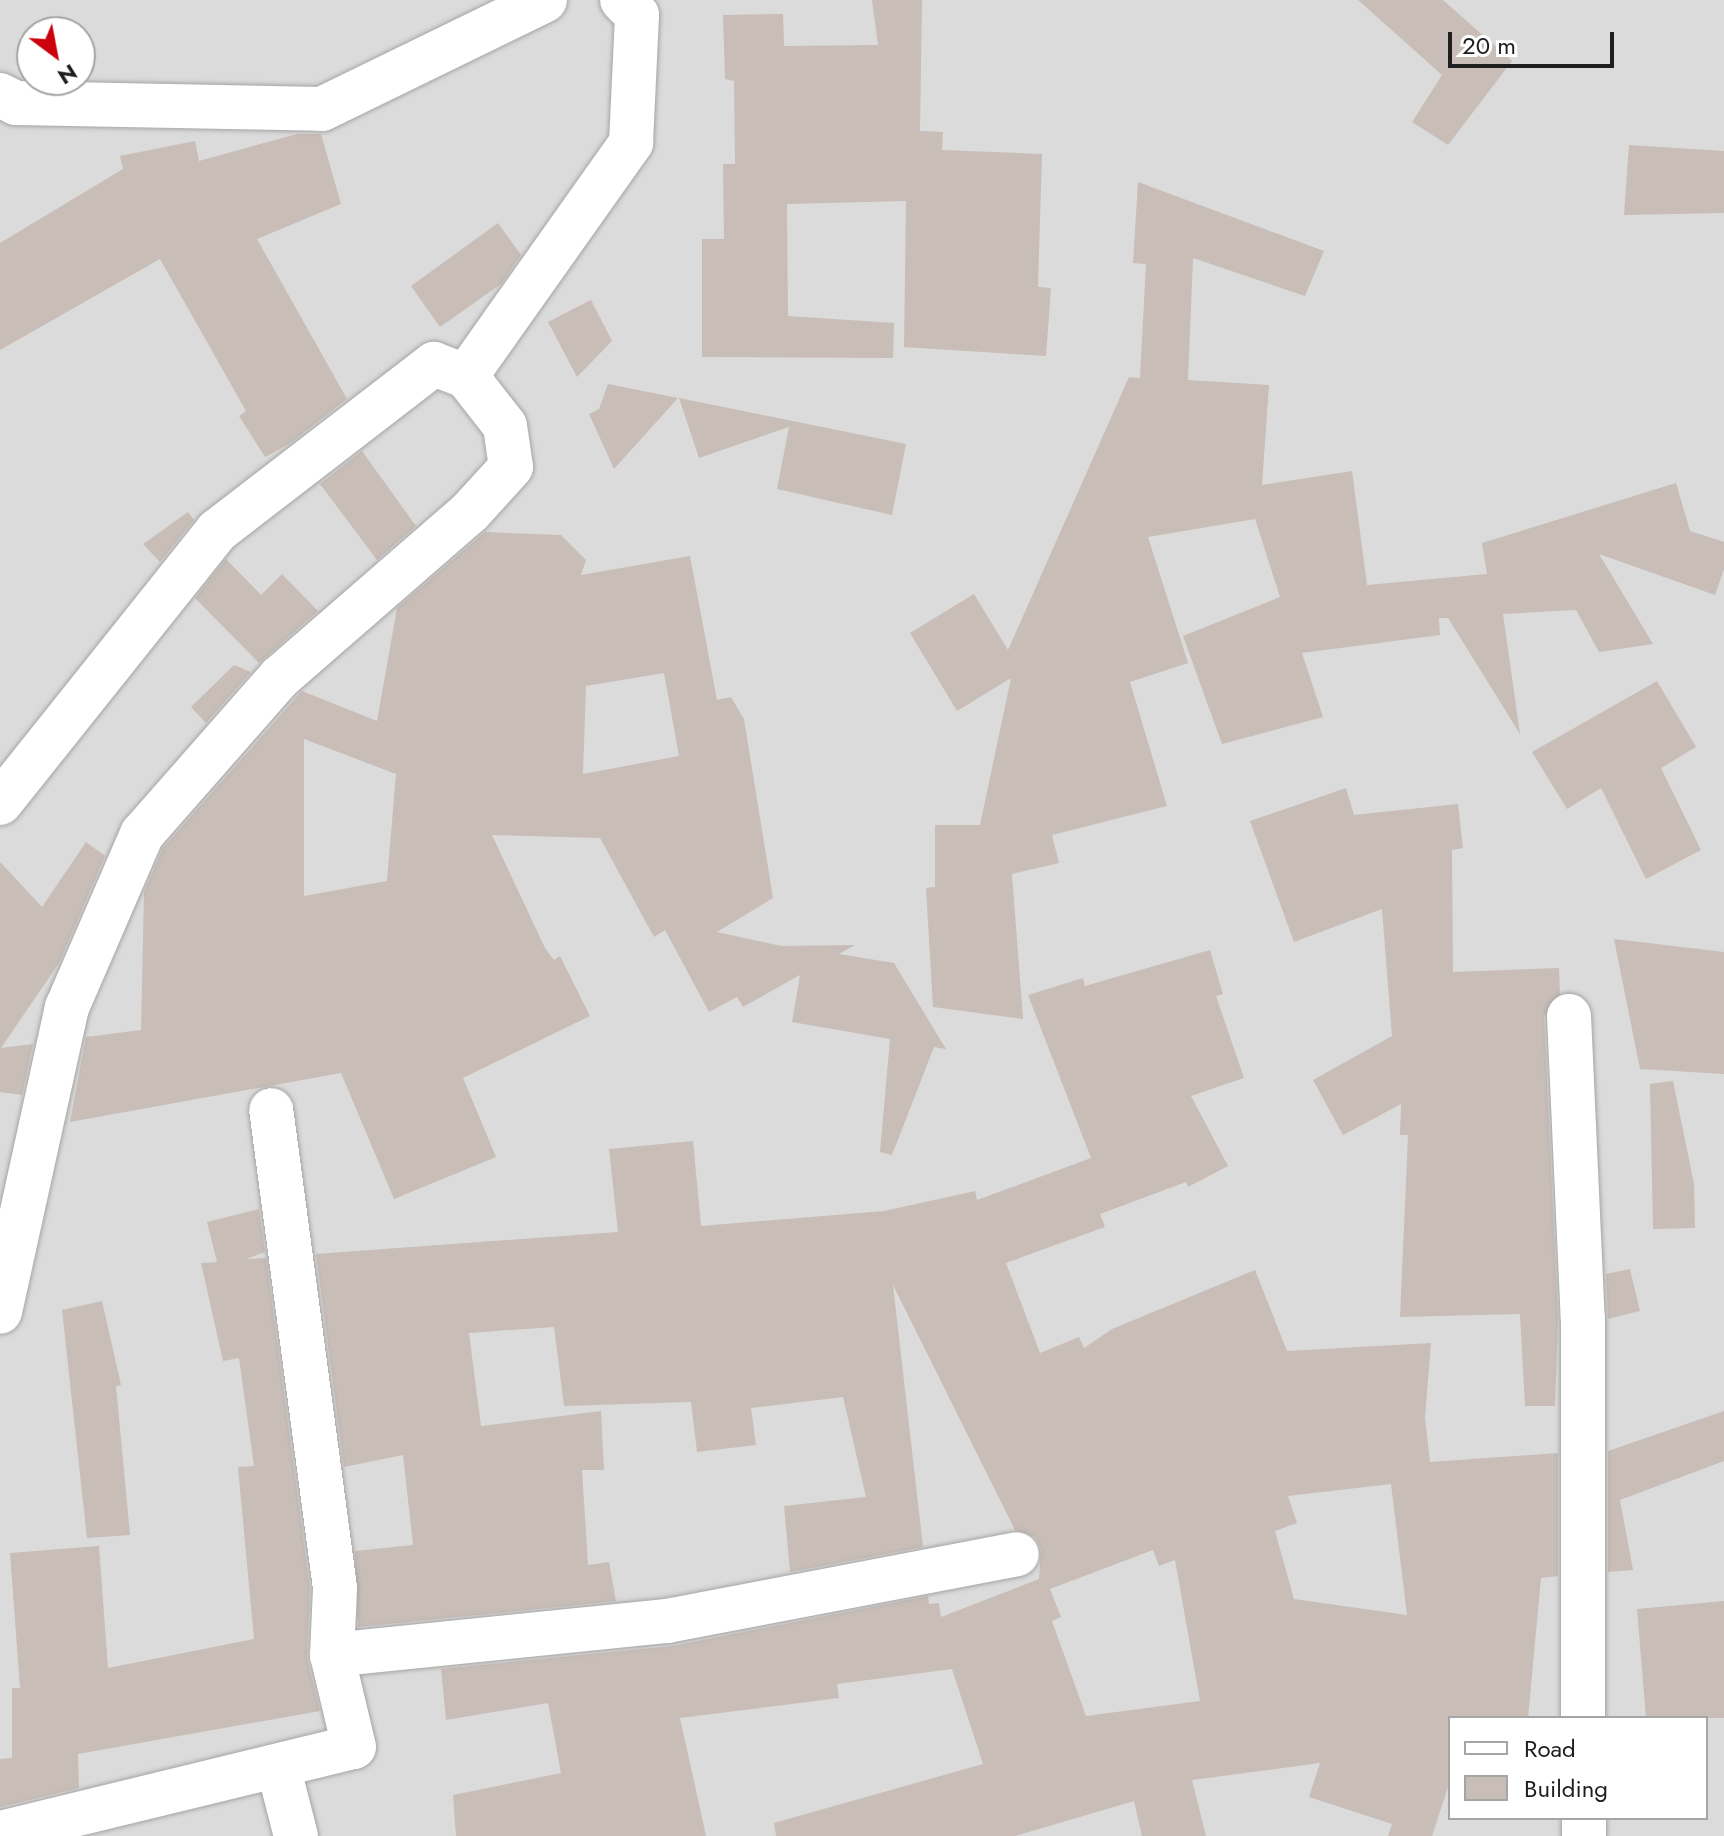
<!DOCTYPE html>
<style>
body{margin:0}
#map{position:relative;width:1724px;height:1836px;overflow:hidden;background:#f0ebe4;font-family:Jost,sans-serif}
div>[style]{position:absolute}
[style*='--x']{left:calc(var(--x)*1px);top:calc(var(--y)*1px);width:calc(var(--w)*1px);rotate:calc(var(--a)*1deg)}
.residential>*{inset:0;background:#dcdbdb}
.building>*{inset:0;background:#c8bdb7}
.roads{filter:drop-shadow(0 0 2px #a5a5a5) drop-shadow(0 0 2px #a5a5a5)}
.street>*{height:44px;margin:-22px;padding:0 22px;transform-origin:22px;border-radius:22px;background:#fff}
span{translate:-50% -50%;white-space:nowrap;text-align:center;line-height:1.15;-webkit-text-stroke:8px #fff;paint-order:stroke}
.legend{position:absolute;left:1448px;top:1716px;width:260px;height:104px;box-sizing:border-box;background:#fff;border:2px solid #a5a5a5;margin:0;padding:10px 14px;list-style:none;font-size:24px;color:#1e1e1e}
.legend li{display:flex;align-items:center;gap:16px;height:40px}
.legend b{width:40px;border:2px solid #a5a5a5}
.north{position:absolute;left:16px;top:16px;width:80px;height:80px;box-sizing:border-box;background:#fff;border:2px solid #a5a5a5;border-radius:50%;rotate:148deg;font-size:22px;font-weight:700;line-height:32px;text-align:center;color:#1e1e1e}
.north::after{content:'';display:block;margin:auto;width:28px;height:36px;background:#cd000d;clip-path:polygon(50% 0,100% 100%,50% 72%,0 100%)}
.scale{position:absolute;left:1448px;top:32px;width:166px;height:36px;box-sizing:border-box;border:4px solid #1e1e1e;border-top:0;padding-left:10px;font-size:24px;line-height:28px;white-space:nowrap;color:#1e1e1e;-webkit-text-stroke:6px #fff;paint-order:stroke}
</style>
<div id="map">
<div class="residential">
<div style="clip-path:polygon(evenodd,0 0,1724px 0,1724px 1836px,0 1836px,0 0,32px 32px,80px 32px,80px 80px,32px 80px,32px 32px,0 0,1450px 1718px,1706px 1718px,1706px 1818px,1450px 1818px,1450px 1718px)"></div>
</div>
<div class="building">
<div style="clip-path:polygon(872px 0,922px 0,920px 131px,943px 132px,942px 150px,1042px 154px,1038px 287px,1051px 288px,1046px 356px,904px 347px,906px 201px,787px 204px,788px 316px,894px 323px,893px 358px,702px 357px,702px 239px,724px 239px,723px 164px,735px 164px,734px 81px,725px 79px,723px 15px,783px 14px,784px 46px,878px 45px)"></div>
<div style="clip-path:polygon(1358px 0,1443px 0,1512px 61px,1448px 145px,1412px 122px,1442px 75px)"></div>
<div style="clip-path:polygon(297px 134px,321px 134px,341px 204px,257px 239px,347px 399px,289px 444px,265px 457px,239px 416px,246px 411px,160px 259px,0 350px,0 243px,123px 169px,120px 156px,195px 141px,199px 161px)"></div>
<div style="clip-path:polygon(1629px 145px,1724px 151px,1724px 213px,1624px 215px)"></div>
<div style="clip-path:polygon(1138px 182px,1324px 251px,1305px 296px,1193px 258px,1188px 380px,1269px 385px,1262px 485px,1352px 471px,1367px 585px,1487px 574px,1482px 543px,1676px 483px,1690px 531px,1724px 542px,1724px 569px,1715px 595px,1599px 554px,1653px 644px,1599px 652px,1576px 610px,1503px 614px,1520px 734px,1448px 618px,1439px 618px,1440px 635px,1302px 653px,1323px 717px,1222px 744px,1183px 636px,1280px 597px,1255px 519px,1148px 537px,1188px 663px,1130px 682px,1167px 806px,1052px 835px,1059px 863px,1012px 874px,1023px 1019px,933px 1007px,926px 888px,935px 887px,935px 825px,980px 825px,1011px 678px,957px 711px,910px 633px,974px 594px,1008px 650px,1129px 377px,1140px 378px,1146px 264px,1133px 263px)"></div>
<div style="clip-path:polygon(498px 223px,521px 255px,501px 284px,440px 327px,411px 286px)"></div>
<div style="clip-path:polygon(591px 300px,612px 341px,577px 377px,548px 322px)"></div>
<div style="clip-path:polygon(608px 384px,678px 398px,614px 469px,589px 414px,599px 409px)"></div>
<div style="clip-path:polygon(679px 398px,906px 444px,892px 515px,777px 489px,789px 427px,699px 458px)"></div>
<div style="clip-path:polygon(362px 451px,416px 526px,377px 560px,320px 484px)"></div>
<div style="clip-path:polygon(188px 512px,194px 520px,160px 562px,143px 544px)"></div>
<div style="clip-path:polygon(evenodd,485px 532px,561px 535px,586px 560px,581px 575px,690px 556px,717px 700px,731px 697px,744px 719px,773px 898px,717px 932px,781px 946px,855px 945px,839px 954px,894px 963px,946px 1049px,934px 1047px,892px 1155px,880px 1152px,890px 1039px,792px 1022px,800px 975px,743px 1007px,737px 997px,709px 1012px,665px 930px,654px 937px,600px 838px,492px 835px,545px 948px,554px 960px,560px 956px,590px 1016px,463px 1078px,496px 1157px,394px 1199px,341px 1073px,70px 1122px,86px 1037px,141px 1030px,144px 892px,163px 848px,302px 691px,377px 721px,397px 608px,485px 532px,664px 673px,679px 756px,583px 774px,586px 686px,664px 673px,485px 532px,304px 739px,396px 774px,387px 881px,304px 896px,304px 739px)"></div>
<div style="clip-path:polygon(226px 559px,261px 595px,282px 574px,318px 611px,259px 663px,195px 598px)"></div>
<div style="clip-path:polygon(234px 665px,251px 672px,206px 723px,191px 707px)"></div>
<div style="clip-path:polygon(1657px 681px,1696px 747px,1661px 768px,1701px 850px,1646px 879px,1601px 788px,1567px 809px,1532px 752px)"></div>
<div style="clip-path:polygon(1346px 788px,1354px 815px,1458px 804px,1463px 848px,1452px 850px,1453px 972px,1559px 968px,1560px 994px,1544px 1017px,1558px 1320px,1555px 1406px,1525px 1406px,1520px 1314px,1400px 1317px,1408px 1135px,1400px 1135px,1401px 1104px,1343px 1135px,1313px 1080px,1392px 1036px,1382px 909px,1294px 942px,1250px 821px)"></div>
<div style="clip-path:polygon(86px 842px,105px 856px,59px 963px,1px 1048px,33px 1044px,22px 1095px,0 1092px,0 862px,42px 907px)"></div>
<div style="clip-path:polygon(1614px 939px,1724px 952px,1724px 1074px,1640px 1069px)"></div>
<div style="clip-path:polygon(evenodd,1210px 950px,1223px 994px,1216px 996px,1244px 1078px,1191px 1096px,1228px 1166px,1188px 1187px,1186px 1182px,1100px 1214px,1105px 1227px,1006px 1263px,1040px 1353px,1079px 1337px,1084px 1348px,1112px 1329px,1255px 1270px,1287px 1351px,1431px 1343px,1425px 1418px,1430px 1462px,1558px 1453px,1558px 1576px,1541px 1578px,1528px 1718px,1450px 1718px,1450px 1781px,1432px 1836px,1388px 1836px,1392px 1824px,1309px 1797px,1320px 1763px,1192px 1780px,1206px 1836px,1142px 1836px,1134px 1801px,1015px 1836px,776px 1836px,774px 1823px,983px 1764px,952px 1669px,837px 1684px,839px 1698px,680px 1718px,706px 1836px,456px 1836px,453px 1795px,561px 1773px,548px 1703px,446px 1720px,441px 1669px,672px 1646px,928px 1596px,929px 1604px,939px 1603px,941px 1617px,1039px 1579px,1041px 1549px,1035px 1537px,1015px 1530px,893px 1285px,923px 1547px,790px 1572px,784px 1506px,866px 1497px,843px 1397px,751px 1408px,756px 1445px,697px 1452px,691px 1402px,564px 1406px,554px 1327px,469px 1333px,481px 1426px,601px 1411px,604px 1470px,582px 1470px,588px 1565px,609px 1562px,616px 1601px,358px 1627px,355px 1551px,413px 1545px,403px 1455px,344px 1467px,316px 1254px,618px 1232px,609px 1149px,693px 1141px,701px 1226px,884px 1211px,975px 1191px,977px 1200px,1091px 1158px,1028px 995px,1083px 978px,1085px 986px,1210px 950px,1391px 1484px,1407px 1615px,1294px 1599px,1275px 1531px,1297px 1523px,1288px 1496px,1391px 1484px,1210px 950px,1153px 1550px,1159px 1566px,1175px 1560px,1200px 1701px,1086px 1716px,1052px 1621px,1061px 1617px,1050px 1589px,1153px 1550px)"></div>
<div style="clip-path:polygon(1673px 1081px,1694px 1184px,1695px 1228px,1653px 1229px,1650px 1084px)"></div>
<div style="clip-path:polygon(259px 1209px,265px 1252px,246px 1259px,266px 1258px,310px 1589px,307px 1658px,320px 1711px,78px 1754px,79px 1788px,0 1807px,0 1759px,12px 1758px,12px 1688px,20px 1688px,10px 1553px,99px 1546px,108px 1668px,254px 1639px,238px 1467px,254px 1466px,239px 1358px,223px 1361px,201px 1263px,217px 1262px,207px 1222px)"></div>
<div style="clip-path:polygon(1630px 1269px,1640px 1311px,1608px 1319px,1606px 1274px)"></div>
<div style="clip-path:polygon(102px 1301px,121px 1385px,116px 1386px,130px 1535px,87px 1538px,62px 1310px)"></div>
<div style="clip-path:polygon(1724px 1411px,1724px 1461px,1620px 1500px,1633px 1570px,1608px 1572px,1608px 1451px)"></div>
<div style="clip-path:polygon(1724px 1601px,1724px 1718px,1646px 1718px,1637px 1609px)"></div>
</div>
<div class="roads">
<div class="street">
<div style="--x:0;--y:95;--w:18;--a:27"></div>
<div style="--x:16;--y:103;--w:306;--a:1.1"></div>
<div style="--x:322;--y:109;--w:248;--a:-26"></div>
<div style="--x:466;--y:376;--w:286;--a:-54.7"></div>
<div style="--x:631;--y:143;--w:128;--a:-87.3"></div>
<div style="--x:637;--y:15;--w:21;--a:-135"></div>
<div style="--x:0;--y:803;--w:348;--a:-51.4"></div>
<div style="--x:217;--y:531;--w:274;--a:-37.6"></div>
<div style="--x:434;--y:364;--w:34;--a:21"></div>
<div style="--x:466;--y:376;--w:63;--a:52"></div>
<div style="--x:505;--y:426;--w:41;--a:81.7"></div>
<div style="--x:511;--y:467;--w:61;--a:132.3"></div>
<div style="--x:470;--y:512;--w:252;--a:139"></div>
<div style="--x:280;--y:677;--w:209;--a:131.3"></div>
<div style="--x:142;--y:834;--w:189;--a:113.4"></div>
<div style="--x:67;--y:1007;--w:312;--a:102.4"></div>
<div style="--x:1569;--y:1016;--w:303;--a:87.4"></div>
<div style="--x:1583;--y:1319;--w:399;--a:90"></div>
<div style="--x:332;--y:1655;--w:337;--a:-5.8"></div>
<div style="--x:667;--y:1621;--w:356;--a:-10.8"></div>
<div style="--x:278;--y:1766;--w:72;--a:75.6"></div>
<div style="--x:1584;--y:1818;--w:18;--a:90"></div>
<div style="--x:0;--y:1833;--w:364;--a:-13.7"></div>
<div style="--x:354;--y:1747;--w:95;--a:-103.4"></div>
<div style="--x:332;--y:1655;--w:67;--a:-87.4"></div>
<div style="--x:335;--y:1588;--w:482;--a:-97.6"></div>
</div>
</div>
<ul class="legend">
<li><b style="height:10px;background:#fff"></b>Road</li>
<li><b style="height:22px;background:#c8bdb7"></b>Building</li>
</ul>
<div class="north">N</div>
<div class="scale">20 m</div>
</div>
